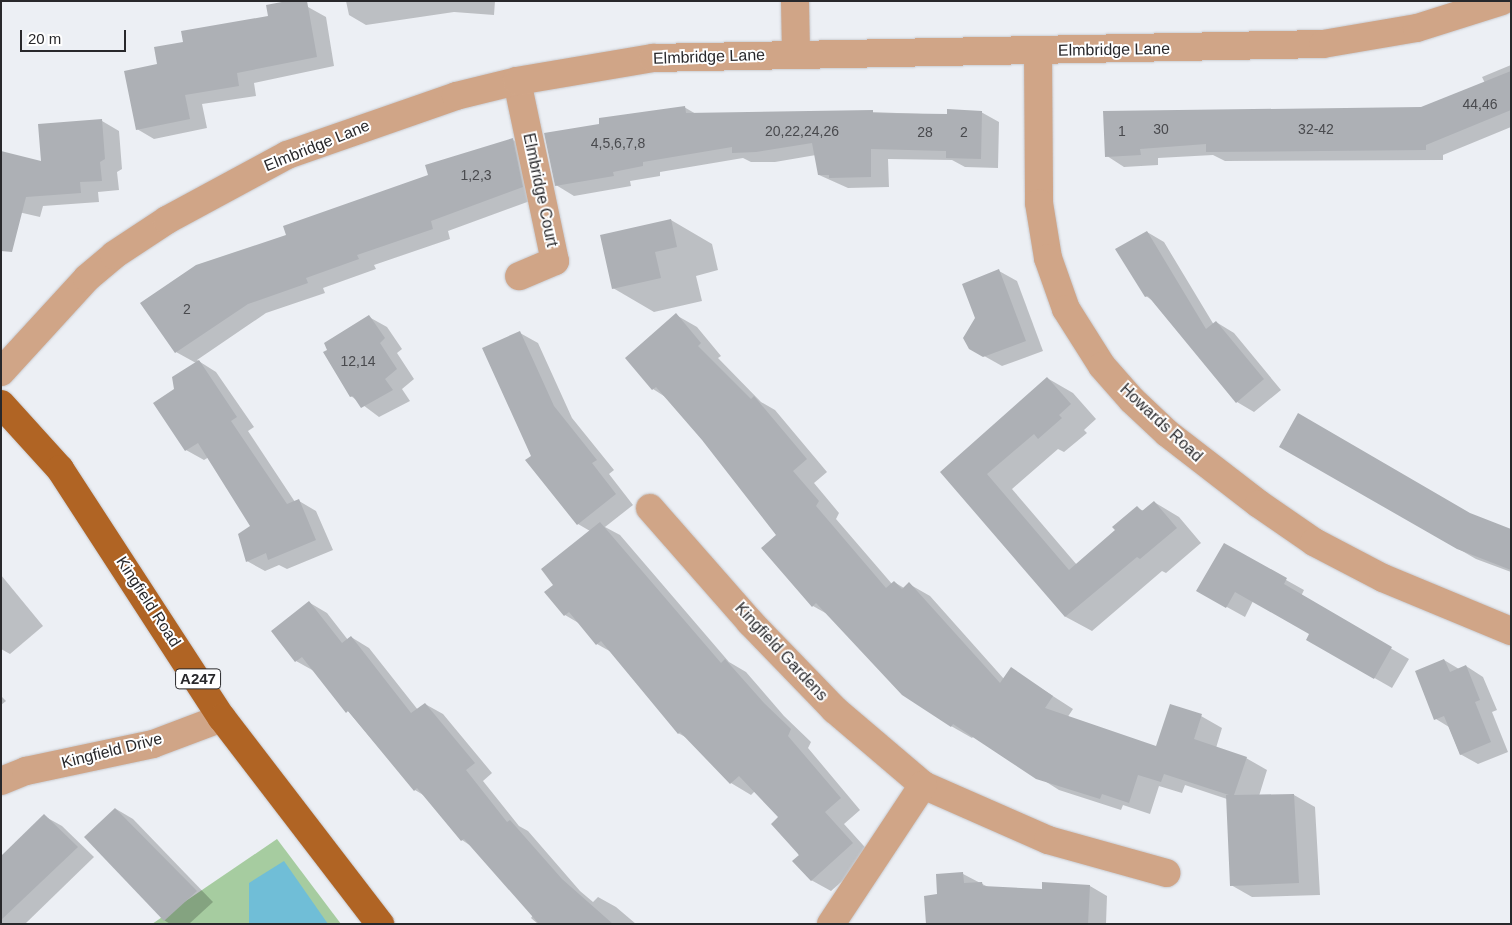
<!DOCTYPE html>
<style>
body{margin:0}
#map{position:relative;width:1512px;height:925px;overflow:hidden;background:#eceff4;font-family:Arial,sans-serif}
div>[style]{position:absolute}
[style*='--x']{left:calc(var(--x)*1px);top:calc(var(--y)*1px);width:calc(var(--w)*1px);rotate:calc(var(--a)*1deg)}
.green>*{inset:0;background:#a6cca0}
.water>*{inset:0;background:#70bed7}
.shadow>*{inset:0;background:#0003}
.building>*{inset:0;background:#adb0b5}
.roads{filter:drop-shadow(0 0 1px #c9cbd0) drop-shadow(0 0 1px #c9cbd0)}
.street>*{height:28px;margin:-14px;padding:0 14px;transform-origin:14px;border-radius:14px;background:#d0a587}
.primary>*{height:28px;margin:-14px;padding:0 14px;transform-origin:14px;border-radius:14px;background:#b06424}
span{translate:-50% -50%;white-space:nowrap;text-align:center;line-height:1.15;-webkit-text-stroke:4px #fff;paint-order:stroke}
.number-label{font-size:14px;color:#494a4e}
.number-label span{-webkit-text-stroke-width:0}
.shield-label span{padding:1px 4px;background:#fff;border:1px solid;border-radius:4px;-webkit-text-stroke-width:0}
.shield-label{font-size:15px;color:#28282b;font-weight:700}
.street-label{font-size:16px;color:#28282b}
.frame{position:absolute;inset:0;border:2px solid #28282b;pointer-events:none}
.scale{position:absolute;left:20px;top:30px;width:106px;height:22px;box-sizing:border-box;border:2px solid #28282b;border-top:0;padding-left:6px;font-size:15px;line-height:18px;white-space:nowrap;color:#28282b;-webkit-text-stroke:4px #fff;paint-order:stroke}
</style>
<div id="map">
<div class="green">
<div style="clip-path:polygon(277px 839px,341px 924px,152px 924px)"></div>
</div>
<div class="water">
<div style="clip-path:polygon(284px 861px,328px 924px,249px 924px,249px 883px)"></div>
</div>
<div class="shadow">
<div style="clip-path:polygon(346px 1px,495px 1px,494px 15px,454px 12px,366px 25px,349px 15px)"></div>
<div style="clip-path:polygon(308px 7px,326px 17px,334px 66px,254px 83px,256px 96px,202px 104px,207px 128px,154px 139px,137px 129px,159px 65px,184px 43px)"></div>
<div style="clip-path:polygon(1511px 65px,1511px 127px,1443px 155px,1443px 160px,1225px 161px,1213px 155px,1158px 158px,1158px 165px,1124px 167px,1107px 156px,1104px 113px,1421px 108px,1485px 83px,1482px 77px)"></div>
<div style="clip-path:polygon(684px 107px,696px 114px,872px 112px,948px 115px,981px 112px,999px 122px,998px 168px,965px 167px,952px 160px,888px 159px,889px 187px,848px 188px,819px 175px,816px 155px,775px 162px,751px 162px,743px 158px,660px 172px,660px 176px,630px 181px,631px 186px,574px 196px,556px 185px,601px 125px)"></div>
<div style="clip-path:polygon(102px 121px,119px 131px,122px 169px,117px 172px,119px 190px,98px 192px,99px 202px,43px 206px,40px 217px,1px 208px,42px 162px)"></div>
<div style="clip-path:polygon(513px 140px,531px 150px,541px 197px,448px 231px,450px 239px,374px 265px,376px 269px,323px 288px,325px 293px,266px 313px,197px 360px,216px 372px,254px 427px,248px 431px,295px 502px,299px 501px,316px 511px,333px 550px,287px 569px,279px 565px,265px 571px,247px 561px,252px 527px,209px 457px,204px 460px,186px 450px,176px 389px,196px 363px,176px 352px,288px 235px)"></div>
<div style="clip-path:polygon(671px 220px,712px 244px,718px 270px,696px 276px,702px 301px,654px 312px,613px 288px)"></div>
<div style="clip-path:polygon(1147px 232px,1164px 242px,1214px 325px,1216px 322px,1234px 333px,1281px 390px,1254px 412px,1237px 402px,1153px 301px,1146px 296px)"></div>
<div style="clip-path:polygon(999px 271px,1017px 281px,1043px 351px,1002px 366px,970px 348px,977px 318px)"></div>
<div style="clip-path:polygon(676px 315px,697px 327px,721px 356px,718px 358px,761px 402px,775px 410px,827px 472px,814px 483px,839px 513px,836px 519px,892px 584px,894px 582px,904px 588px,909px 584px,930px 596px,1004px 679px,1011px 669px,1073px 709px,1067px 718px,1157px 748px,1201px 716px,1222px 728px,1216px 748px,1246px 758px,1267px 770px,1259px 796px,1294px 795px,1315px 807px,1320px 895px,1252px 897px,1231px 885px,1227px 799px,1185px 785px,1182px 793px,1159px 786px,1150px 814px,1123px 805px,1121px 810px,1059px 790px,974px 736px,972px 738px,951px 726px,829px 615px,813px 606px,778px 536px,703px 440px,667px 398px,653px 389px)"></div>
<div style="clip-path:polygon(369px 317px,387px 327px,402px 349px,397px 353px,414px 379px,402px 389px,410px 401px,379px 417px,351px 396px,329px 350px)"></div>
<div style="clip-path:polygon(520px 333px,538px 343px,572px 418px,614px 470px,609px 474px,633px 505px,605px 527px,620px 535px,729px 662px,746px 672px,784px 716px,811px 742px,808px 748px,860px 810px,844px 824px,872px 855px,831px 891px,811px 880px,780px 817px,755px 791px,751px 795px,731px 783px,689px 739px,678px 733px,613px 653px,597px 644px,582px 625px,565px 615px,546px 592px,555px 585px,590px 531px,578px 524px,527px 460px,532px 456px)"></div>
<div style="clip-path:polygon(1047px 378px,1073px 393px,1096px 419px,1084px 430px,1087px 433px,1064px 452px,1058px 449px,1012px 489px,1077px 565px,1117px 530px,1137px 508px,1144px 511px,1154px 502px,1179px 517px,1201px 543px,1166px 573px,1162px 571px,1092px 631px,1066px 617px,942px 472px)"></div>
<div style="clip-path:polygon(1281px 446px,1511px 531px,1511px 572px,1476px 559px)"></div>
<div style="clip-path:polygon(1224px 545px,1304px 590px,1301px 596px,1409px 659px,1392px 688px,1308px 640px,1311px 634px,1253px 601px,1245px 617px,1198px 591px)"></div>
<div style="clip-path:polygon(1px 575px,43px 626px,10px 654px,1px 649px)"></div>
<div style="clip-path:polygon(310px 603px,327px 613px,348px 640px,351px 637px,369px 648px,418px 710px,425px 704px,443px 714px,492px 773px,483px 781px,519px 826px,528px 831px,580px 891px,593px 902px,598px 897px,616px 907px,636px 924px,538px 924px,531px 918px,533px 915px,471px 846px,462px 840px,425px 796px,415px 790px,314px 671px,296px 661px)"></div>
<div style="clip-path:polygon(1444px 660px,1459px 669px,1466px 666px,1483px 677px,1497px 710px,1492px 712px,1508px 752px,1478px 764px,1460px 754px,1449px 727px,1436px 719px)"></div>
<div style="clip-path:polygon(1px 696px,6px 701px,1px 705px)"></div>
<div style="clip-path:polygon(116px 809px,133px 819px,213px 902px,189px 924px,170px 924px,164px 920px)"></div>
<div style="clip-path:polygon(44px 816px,62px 826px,94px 857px,25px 924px,1px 924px,1px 858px)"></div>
<div style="clip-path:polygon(963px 874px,990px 888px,1043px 890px,1090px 886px,1107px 896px,1106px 924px,927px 924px,939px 896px,937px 875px)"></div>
</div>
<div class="building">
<div style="clip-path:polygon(287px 1px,307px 1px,317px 57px,237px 73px,239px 86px,185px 95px,190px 119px,136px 130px,124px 71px,157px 64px,154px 47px,183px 42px,181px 31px,268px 16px,266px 5px)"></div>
<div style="clip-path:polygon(1511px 71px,1511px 110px,1426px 145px,1426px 150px,1206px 152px,1206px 144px,1140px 149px,1141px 155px,1105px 157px,1103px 111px,1421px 107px)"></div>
<div style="clip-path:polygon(685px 106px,686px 113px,873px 110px,873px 113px,947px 114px,947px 109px,982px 111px,981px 159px,946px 158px,946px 151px,871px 149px,871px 177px,829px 178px,829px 175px,818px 175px,812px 143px,756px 152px,732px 153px,732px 147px,643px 162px,643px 166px,613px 172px,614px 176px,555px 186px,544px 133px,599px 124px,599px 118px)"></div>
<div style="clip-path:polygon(102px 119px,105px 159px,100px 162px,102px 181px,80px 182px,81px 193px,26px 197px,12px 252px,1px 251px,1px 151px,41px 161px,38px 124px)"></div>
<div style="clip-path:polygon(513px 138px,523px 187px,431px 221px,433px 229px,357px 255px,359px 259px,306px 278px,308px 283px,248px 304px,175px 353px,140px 303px,196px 265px,286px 235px,283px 226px,428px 175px,425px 165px)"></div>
<div style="clip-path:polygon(671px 219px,677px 247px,655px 252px,661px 278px,612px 289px,600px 235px)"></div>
<div style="clip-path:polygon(1147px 231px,1206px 329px,1216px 321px,1264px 379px,1236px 403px,1148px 296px,1145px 297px,1115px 249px)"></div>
<div style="clip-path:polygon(999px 269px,1026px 341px,983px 357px,969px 349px,963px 338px,975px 318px,962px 284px)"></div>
<div style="clip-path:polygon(676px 313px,701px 343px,698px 346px,751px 399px,754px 396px,807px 459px,793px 471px,819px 501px,816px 506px,886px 588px,894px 581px,902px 589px,909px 582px,1000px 683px,1011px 667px,1053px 696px,1045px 708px,1156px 746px,1170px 704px,1202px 714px,1194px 739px,1247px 757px,1234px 795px,1294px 794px,1299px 883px,1230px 886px,1226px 795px,1229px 795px,1164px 774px,1161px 782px,1138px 775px,1129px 803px,1102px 794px,1100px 799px,1036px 779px,953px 724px,951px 727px,902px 695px,816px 603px,812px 607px,761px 548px,776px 535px,702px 440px,656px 387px,652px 390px,625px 358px)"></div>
<div style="clip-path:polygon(369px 315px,385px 338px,380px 343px,397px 369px,385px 379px,393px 390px,361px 408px,353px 396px,350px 397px,323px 352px,327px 350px,324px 343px)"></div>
<div style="clip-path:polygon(520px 331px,554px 406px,597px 460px,592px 463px,616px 494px,577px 525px,525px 460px,531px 456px,482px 348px)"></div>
<div style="clip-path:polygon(199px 360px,237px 417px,231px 421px,287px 504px,299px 499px,316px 540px,268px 560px,266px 553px,246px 562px,238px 534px,250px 526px,198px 443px,185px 451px,153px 403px,174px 389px,172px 377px)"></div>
<div style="clip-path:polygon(1047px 377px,1071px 404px,1059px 415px,1062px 418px,1038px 439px,1034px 434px,987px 474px,1069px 570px,1115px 530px,1112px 527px,1137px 506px,1142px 511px,1154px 501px,1177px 528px,1140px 559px,1137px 557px,1065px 617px,940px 472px)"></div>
<div style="clip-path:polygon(1298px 413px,1470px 513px,1511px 529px,1511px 570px,1457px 549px,1279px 447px)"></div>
<div style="clip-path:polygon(600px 522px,721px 663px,725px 659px,764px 703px,791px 729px,788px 736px,841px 798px,825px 812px,853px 843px,811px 881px,792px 861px,799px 855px,771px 824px,778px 817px,739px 776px,730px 784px,680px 732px,678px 734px,601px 641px,596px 645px,569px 612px,564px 616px,544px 592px,553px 585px,541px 569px)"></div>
<div style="clip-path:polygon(1224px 543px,1287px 578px,1284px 584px,1392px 647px,1374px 679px,1306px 640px,1309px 634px,1235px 592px,1226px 608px,1196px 591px)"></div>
<div style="clip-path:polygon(309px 601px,342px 643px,351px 636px,411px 713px,425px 703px,475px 763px,466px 770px,507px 822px,510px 820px,562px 879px,613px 924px,539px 924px,464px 839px,461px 841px,417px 788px,414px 791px,348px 711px,346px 713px,302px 657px,295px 662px,271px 631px)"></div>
<div style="clip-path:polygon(1444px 659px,1450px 672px,1466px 665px,1480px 700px,1475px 702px,1491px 742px,1460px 755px,1444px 716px,1434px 720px,1415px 671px)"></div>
<div style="clip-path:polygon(115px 808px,197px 891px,164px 921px,84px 837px)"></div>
<div style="clip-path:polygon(44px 814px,78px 847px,1px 920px,1px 856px)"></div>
<div style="clip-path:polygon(963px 872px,964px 883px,982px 882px,983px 886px,1042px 889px,1042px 882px,1090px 885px,1088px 924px,926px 924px,924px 896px,937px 894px,936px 874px)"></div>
</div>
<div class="roads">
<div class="street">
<div style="--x:795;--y:1;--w:53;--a:88.9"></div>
<div style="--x:1038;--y:51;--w:152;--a:89.6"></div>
<div style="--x:1039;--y:203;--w:56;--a:80.7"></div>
<div style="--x:1048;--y:258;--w:54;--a:70.6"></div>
<div style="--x:1066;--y:309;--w:67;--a:57.7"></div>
<div style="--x:1102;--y:366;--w:45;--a:48.6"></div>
<div style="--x:1132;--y:400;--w:48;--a:43.3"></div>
<div style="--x:1167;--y:433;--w:116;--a:37.7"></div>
<div style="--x:1259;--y:504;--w:67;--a:34.6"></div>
<div style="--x:1314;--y:542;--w:78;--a:27.6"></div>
<div style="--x:1383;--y:578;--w:139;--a:22.5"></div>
<div style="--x:517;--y:81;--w:184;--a:78.1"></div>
<div style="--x:555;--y:261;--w:39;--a:157"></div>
<div style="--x:1;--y:372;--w:127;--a:-47.5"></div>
<div style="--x:87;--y:278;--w:35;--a:-40"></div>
<div style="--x:114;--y:255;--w:64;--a:-33.4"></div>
<div style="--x:167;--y:220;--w:136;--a:-28.4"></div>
<div style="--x:287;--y:155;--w:179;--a:-19.2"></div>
<div style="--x:456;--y:96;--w:63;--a:-13.8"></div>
<div style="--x:517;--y:81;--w:138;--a:-9.6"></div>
<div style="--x:653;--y:58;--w:670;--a:-1.2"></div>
<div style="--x:1323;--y:44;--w:95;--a:-9.7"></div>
<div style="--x:1417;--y:28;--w:89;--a:-17.6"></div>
<div style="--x:650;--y:508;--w:152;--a:48.7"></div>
<div style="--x:750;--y:622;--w:122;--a:46"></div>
<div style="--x:835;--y:710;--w:116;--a:40.4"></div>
<div style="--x:923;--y:785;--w:137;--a:23.7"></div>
<div style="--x:1048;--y:840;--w:123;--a:15.6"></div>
<div style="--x:1;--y:781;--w:27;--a:-22"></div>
<div style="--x:26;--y:771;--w:130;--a:-12"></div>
<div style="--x:153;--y:744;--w:74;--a:-20.6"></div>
<div style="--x:831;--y:924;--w:167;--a:-56.5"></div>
</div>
<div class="primary">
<div style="--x:1;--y:404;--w:88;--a:47.8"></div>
<div style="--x:60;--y:469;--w:297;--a:57"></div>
<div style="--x:222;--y:718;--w:260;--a:52.5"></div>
</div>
</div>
<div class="number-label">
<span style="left:1480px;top:104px">44,46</span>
<span style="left:1161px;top:129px">30</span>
<span style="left:1316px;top:129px">32-42</span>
<span style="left:802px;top:131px">20,22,24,26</span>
<span style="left:1122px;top:131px">1</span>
<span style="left:925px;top:132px">28</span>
<span style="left:964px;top:132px">2</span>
<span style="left:618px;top:143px">4,5,6,7,8</span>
<span style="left:476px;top:175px">1,2,3</span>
<span style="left:187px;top:309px">2</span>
<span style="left:358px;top:361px">12,14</span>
</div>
<div class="shield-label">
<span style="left:198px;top:679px">A247</span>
</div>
<div class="street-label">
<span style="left:1114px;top:50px;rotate:-1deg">Elmbridge Lane</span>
<span style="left:709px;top:57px;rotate:-2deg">Elmbridge Lane</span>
<span style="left:317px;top:146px;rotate:-22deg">Elmbridge Lane</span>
<span style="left:540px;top:190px;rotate:78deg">Elmbridge Court</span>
<span style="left:1161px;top:423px;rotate:43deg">Howards Road</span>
<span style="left:148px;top:602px;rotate:57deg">Kingfield Road</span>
<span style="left:781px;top:652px;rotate:47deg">Kingfield Gardens</span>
<span style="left:112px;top:751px;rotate:-14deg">Kingfield Drive</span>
</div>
<div class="frame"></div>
<div class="scale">20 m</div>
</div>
